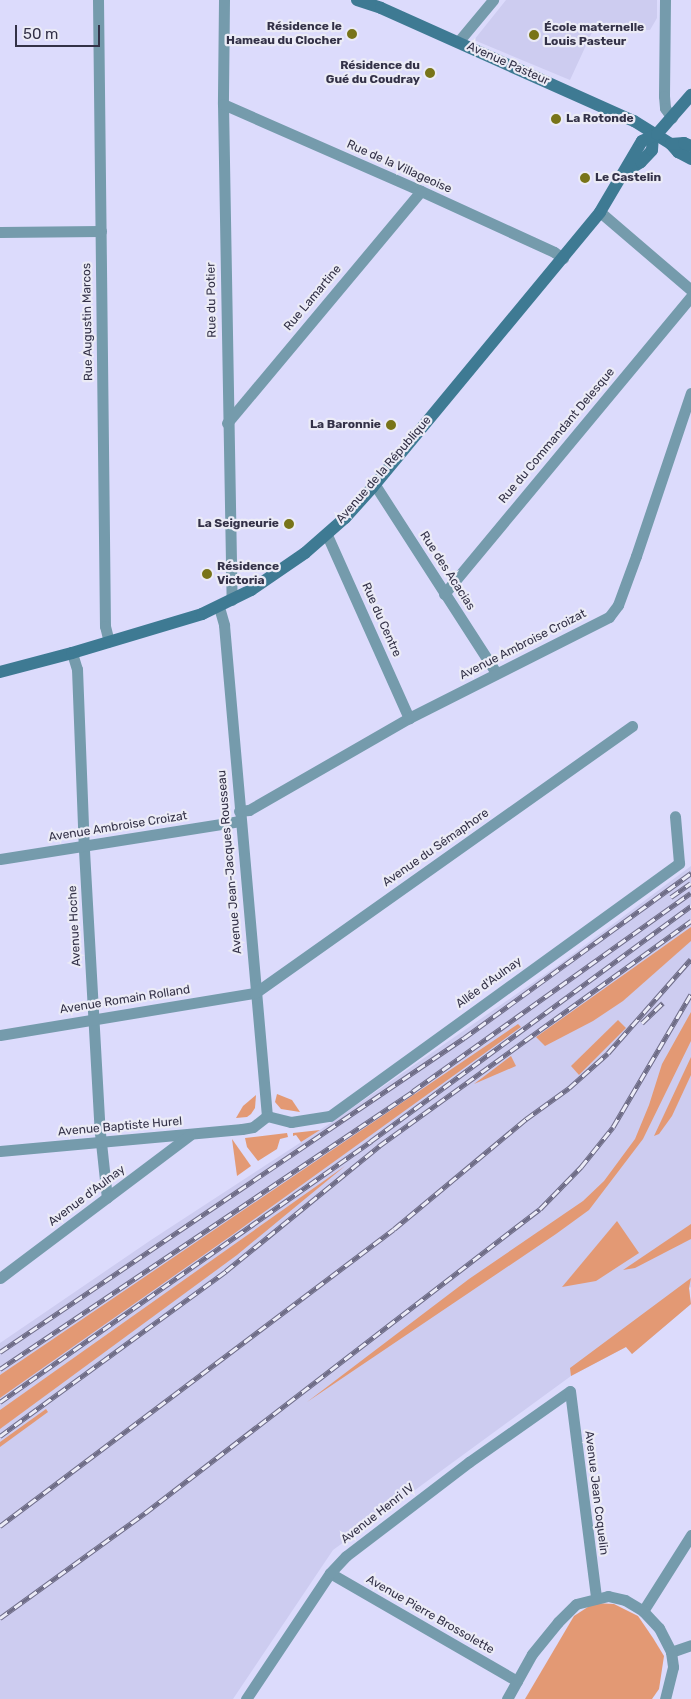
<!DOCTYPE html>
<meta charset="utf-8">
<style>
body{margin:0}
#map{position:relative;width:691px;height:1699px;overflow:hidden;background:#dcdbfc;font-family:Rubik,sans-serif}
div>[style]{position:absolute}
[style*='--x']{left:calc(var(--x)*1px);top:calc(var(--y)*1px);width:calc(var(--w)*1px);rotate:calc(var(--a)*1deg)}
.built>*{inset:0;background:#cdccf0}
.green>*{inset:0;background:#e39974}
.street>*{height:11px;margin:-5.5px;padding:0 5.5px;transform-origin:5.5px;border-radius:5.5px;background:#759bac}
.secondary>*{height:12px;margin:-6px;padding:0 6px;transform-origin:6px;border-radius:6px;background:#3e7a93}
.rail>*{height:5px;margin-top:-2.5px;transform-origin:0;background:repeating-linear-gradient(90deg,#ebebf6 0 9px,#6e6c86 0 18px);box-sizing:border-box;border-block:1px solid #6e6c86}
.dots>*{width:14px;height:14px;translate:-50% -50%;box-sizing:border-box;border:2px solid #ebebf6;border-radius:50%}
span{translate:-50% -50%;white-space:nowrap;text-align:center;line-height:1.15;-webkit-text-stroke:4.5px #ebebf6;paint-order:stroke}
.poi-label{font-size:12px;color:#333147;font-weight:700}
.right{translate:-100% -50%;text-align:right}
.left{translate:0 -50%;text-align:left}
.street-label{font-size:12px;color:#333147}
.scale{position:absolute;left:15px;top:25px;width:85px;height:22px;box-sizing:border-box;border:2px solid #333147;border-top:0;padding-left:6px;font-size:15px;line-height:18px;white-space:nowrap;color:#333147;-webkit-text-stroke:4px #ebebf6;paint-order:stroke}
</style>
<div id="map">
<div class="built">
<div style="clip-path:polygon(506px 0,657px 0,657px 18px,650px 30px,594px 28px,570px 80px,474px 40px)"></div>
<div style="clip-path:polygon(691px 866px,691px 1287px,689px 1288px,691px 1304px,632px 1354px,626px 1347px,571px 1376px,333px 1550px,233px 1699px,0 1699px,0 1343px,151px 1240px,332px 1122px,557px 966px)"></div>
</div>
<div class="green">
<div style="clip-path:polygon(691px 927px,691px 941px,623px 1001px,593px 1021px,545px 1046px,536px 1037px)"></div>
<div style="clip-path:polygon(691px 1012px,691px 1041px,643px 1139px,589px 1210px,556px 1234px,307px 1402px,469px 1279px,583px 1201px,604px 1181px,635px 1139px,649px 1105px,662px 1064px)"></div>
<div style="clip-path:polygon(618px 1020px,626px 1028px,579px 1075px,571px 1066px)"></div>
<div style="clip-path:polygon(518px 1024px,521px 1027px,235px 1233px,0 1398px,0 1375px)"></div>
<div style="clip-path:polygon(511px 1056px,516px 1066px,474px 1084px)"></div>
<div style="clip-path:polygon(691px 1057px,691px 1075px,672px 1116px,659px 1134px,654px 1136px)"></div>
<div style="clip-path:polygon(277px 1094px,292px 1100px,300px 1112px,281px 1109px,275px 1102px)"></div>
<div style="clip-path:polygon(256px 1095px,255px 1108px,251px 1114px,247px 1117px,236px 1118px,243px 1106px)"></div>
<div style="clip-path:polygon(320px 1130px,301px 1142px,296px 1135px,293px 1136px,293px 1133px)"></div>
<div style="clip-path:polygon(287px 1133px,288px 1137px,280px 1139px,277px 1149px,258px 1161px,247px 1147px,245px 1138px)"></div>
<div style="clip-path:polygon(232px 1139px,251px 1166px,237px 1176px)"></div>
<div style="clip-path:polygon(345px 1166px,237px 1255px,0 1429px,0 1410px)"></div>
<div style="clip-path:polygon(617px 1221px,639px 1253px,596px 1281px,562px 1287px)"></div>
<div style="clip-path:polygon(691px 1224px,691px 1239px,635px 1268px,623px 1270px)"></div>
<div style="clip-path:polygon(691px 1278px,689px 1288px,691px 1304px,632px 1354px,626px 1347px,571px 1376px,570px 1368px)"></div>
<div style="clip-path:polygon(46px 1409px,48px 1412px,0 1447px,0 1442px)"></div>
<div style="clip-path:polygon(594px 1603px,614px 1604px,638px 1616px,653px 1638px,664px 1656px,659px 1689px,652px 1699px,525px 1699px,574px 1616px)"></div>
</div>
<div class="street">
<div style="--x:98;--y:0;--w:626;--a:89.36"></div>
<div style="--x:105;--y:626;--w:16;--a:76"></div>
<div style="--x:224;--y:0;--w:104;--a:90.6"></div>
<div style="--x:223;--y:104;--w:496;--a:89"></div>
<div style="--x:665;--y:0;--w:96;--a:90.6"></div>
<div style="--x:664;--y:96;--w:12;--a:85"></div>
<div style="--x:665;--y:108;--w:12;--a:55"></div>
<div style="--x:458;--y:42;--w:55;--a:-50.2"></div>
<div style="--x:223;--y:104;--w:216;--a:23.7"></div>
<div style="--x:421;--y:191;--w:146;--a:24.6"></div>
<div style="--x:554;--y:252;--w:11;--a:34"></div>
<div style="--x:600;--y:212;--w:120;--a:40.6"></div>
<div style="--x:0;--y:232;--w:101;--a:-0.6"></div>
<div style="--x:227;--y:423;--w:302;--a:-50.1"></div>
<div style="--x:375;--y:485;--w:224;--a:57.2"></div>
<div style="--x:327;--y:535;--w:201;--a:65.9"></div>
<div style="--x:444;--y:594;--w:387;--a:-50.3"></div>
<div style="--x:219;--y:607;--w:19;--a:74"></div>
<div style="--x:224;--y:625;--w:493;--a:85"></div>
<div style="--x:72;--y:653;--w:17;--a:73"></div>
<div style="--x:77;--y:669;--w:181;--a:87.8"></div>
<div style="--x:84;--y:850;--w:283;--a:86.8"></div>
<div style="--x:100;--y:1133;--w:65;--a:83.9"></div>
<div style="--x:239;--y:811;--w:10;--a:-6"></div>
<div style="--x:249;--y:810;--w:185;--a:-29.9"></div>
<div style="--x:409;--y:718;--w:224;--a:-26.8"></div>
<div style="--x:609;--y:617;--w:15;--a:-53"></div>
<div style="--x:618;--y:605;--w:52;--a:-69.8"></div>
<div style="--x:636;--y:556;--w:172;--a:-71.4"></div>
<div style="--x:0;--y:859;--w:243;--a:-9"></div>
<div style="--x:0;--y:1035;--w:258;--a:-9.4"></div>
<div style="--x:255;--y:993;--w:462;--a:-35.3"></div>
<div style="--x:267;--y:1116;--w:25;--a:14"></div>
<div style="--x:291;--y:1122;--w:39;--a:-9"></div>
<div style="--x:330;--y:1116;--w:431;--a:-35.9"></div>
<div style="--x:679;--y:863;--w:47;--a:-94.9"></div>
<div style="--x:0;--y:1151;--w:243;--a:-5.2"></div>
<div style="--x:242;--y:1129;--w:11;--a:-10"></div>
<div style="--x:253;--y:1127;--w:18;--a:-38"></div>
<div style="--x:0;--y:1278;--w:238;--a:-37"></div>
<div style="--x:330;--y:1573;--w:216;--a:30"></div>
<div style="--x:643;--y:1611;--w:90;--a:-57.7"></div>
<div style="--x:671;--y:1652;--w:21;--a:-19"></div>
<div style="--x:246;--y:1699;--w:151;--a:-56.3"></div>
<div style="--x:330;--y:1573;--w:23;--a:-47"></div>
<div style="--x:346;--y:1556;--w:155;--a:-37.4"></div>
<div style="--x:469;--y:1462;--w:123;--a:-35.1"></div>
<div style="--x:570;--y:1391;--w:209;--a:82.8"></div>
<div style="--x:507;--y:1699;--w:51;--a:-60.9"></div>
<div style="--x:532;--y:1654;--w:41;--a:-50.9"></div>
<div style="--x:558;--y:1622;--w:25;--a:-45"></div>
<div style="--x:576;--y:1604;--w:33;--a:-14"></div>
<div style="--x:608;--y:1596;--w:17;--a:13"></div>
<div style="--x:625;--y:1600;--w:21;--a:31"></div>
<div style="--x:643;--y:1611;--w:23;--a:47"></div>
<div style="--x:659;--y:1628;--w:27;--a:63"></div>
<div style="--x:671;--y:1652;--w:15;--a:82"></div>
<div style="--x:673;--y:1667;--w:33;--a:104"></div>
</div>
<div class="secondary">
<div style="--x:357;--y:0;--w:25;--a:18"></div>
<div style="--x:381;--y:8;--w:277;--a:24.1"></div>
<div style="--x:634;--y:121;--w:44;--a:31.9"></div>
<div style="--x:671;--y:144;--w:11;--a:49"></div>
<div style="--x:678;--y:152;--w:15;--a:28"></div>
<div style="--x:671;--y:144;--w:13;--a:-4"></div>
<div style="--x:684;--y:143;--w:8;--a:23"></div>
<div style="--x:626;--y:171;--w:17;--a:-31"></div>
<div style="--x:641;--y:162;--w:16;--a:-47"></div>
<div style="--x:652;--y:150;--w:13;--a:-86"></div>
<div style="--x:0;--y:672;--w:74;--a:-14.8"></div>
<div style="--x:72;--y:653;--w:136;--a:-16.7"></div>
<div style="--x:202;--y:614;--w:55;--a:-26.1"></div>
<div style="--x:251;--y:590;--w:65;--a:-34.4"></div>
<div style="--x:305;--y:553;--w:53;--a:-41.2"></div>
<div style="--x:345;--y:518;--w:40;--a:-48"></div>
<div style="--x:372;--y:488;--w:358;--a:-50.4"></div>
<div style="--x:600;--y:212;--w:82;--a:-59.4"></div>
<div style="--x:642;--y:141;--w:17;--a:-25"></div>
<div style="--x:657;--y:134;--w:52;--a:-48.9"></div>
</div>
<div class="rail">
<div style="--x:671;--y:897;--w:24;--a:-35"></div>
<div style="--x:642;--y:1023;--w:29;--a:-44"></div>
<div style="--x:0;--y:1352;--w:560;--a:-34.09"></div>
<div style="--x:464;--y:1038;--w:281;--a:-36"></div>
<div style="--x:0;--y:1369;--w:498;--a:-33.9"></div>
<div style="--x:413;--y:1091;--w:341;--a:-35.5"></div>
<div style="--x:0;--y:1402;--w:454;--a:-35.1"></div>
<div style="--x:371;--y:1141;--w:397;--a:-36.3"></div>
<div style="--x:0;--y:1436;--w:280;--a:-36.1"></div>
<div style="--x:226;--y:1271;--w:198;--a:-39.2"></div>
<div style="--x:379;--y:1146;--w:385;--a:-35.8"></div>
<div style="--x:0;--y:1526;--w:493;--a:-37"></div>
<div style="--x:394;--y:1229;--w:172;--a:-39.8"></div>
<div style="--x:526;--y:1119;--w:53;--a:-35.8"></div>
<div style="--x:569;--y:1088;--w:52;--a:-41.9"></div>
<div style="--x:608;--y:1053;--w:125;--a:-48.6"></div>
<div style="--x:0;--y:1618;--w:179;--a:-35.9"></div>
<div style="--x:145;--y:1513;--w:498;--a:-37.6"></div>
<div style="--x:540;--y:1209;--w:59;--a:-45.7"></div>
<div style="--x:581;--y:1167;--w:51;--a:-51.3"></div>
<div style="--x:613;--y:1127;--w:154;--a:-59.6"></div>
</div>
<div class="dots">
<div style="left:352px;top:34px;background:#787418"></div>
<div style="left:534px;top:35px;background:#787418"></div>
<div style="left:430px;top:73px;background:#787418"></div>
<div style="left:556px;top:119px;background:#787418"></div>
<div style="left:585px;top:178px;background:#787418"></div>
<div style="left:391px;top:425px;background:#787418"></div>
<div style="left:289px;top:524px;background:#787418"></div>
<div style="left:207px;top:574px;background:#787418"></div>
</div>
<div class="poi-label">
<span class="right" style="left:342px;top:34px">Résidence le<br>Hameau du Clocher</span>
<span class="left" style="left:544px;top:35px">École maternelle<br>Louis Pasteur</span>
<span class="right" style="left:420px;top:73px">Résidence du<br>Gué du Coudray</span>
<span class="left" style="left:566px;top:119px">La Rotonde</span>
<span class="left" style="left:595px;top:178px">Le Castelin</span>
<span class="right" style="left:381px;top:425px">La Baronnie</span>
<span class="right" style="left:279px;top:524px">La Seigneurie</span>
<span class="left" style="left:217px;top:574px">Résidence<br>Victoria</span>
</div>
<div class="street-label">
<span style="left:508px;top:64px;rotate:24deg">Avenue Pasteur</span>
<span style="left:399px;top:167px;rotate:24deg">Rue de la Villageoise</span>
<span style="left:313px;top:298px;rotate:-50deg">Rue Lamartine</span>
<span style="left:212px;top:300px;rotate:-91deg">Rue du Potier</span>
<span style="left:88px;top:322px;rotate:-91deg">Rue Augustin Marcos</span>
<span style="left:557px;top:436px;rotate:-50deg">Rue du Commandant Delesque</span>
<span style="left:384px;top:470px;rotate:-49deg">Avenue de la République</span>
<span style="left:447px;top:571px;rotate:57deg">Rue des Acacias</span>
<span style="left:381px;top:620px;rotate:66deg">Rue du Centre</span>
<span style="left:523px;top:645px;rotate:-27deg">Avenue Ambroise Croizat</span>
<span style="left:118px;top:827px;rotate:-9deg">Avenue Ambroise Croizat</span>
<span style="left:436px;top:848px;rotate:-35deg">Avenue du Sémaphore</span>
<span style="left:230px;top:862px;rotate:-95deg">Avenue Jean-Jacques Rousseau</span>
<span style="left:75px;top:926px;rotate:-93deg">Avenue Hoche</span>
<span style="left:489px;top:983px;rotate:-36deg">Allée d'Aulnay</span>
<span style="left:125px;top:1000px;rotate:-9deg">Avenue Romain Rolland</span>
<span style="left:120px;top:1127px;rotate:-5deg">Avenue Baptiste Hurel</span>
<span style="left:87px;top:1196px;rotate:-37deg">Avenue d'Aulnay</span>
<span style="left:596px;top:1493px;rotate:83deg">Avenue Jean Coquelin</span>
<span style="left:378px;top:1514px;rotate:-38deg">Avenue Henri IV</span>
<span style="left:430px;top:1615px;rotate:30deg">Avenue Pierre Brossolette</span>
</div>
<div class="scale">50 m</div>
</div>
